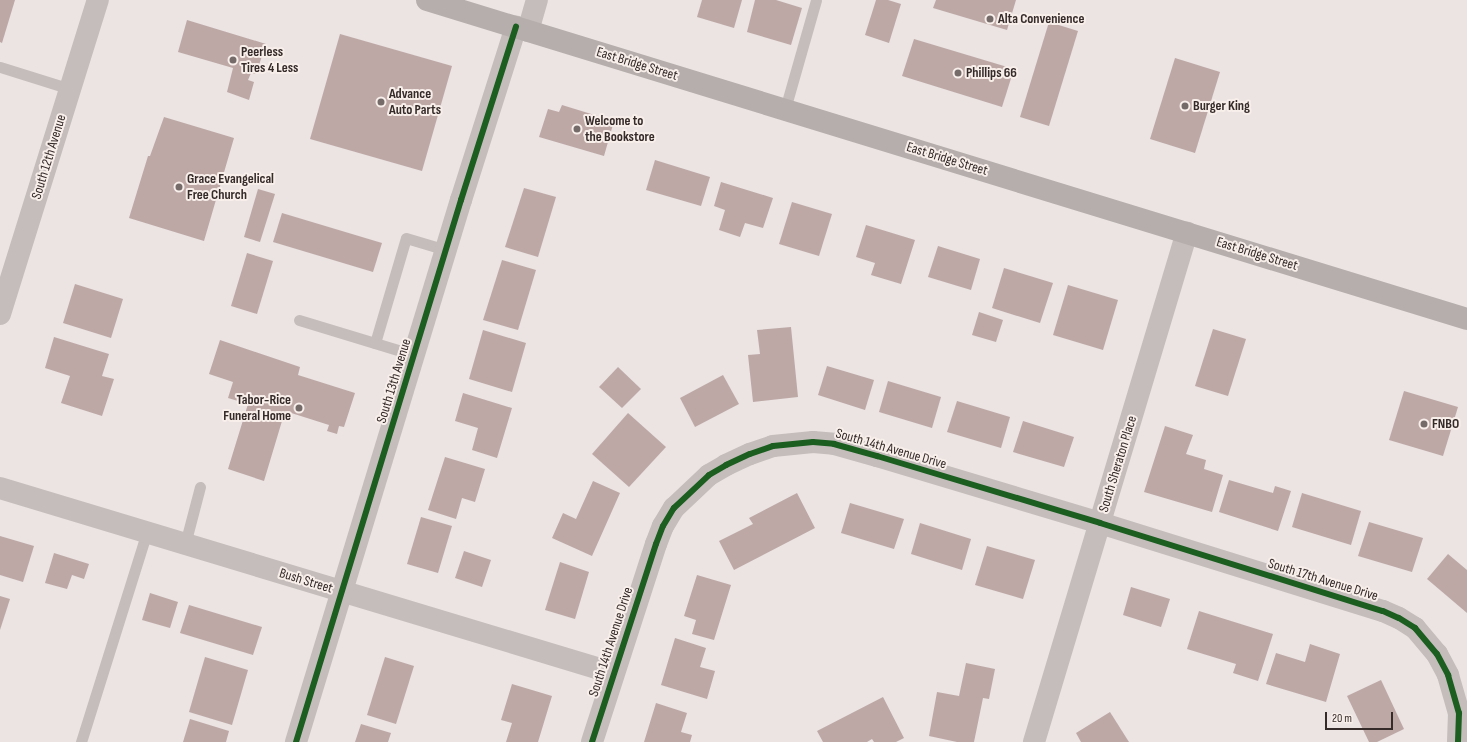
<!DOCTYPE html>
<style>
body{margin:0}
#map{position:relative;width:1467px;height:742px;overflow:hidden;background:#ebe4e2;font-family:"Sofia Sans Condensed",sans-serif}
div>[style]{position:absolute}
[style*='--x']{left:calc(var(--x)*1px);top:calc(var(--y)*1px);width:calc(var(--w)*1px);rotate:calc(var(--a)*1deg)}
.building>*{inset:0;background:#bda8a6}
.lane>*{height:11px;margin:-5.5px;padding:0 5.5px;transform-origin:5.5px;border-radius:5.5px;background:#c4bdbb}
.street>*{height:22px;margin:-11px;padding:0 11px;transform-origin:11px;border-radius:11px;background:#c4bdbb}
.secondary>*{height:22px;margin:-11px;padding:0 11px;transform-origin:11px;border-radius:11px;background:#b5aeac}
.cycleway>*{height:6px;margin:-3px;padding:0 3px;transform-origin:3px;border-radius:3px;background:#1b5e20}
.dots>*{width:11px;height:11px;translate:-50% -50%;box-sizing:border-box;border:2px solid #f8eeea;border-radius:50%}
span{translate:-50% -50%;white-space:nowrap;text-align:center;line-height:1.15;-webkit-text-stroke:4px #f8eeea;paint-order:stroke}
.poi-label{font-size:14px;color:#352b29;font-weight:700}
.left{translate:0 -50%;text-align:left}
.right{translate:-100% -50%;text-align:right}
.street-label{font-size:14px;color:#352b29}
.scale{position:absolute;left:1325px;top:712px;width:68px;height:18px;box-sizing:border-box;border:2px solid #352b29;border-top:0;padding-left:5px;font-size:12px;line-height:14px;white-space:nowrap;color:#352b29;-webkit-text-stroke:3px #f8eeea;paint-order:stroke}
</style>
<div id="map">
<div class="building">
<div style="clip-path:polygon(0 0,15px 0,2px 43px,0 42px)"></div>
<div style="clip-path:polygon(702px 0,742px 0,734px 28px,697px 17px)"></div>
<div style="clip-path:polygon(755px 0,776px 0,802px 8px,791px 45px,747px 32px)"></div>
<div style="clip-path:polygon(876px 0,888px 0,901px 4px,889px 43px,865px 35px)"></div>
<div style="clip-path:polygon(936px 0,1016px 0,1007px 30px,933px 8px)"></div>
<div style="clip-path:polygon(187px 20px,266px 44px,256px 74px,251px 73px,248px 80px,254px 82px,249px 100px,227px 92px,233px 68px,178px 52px)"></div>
<div style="clip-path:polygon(1049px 22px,1078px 31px,1049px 126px,1020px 117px)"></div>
<div style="clip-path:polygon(340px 34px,452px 66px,422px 171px,310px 139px)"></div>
<div style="clip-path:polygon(914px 39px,1014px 69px,1002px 107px,902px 76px)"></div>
<div style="clip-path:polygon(1175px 58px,1220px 72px,1195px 153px,1150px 139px)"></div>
<div style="clip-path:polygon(562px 105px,614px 121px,604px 156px,539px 137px,548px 109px,559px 112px)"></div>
<div style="clip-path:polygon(164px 117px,234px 138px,204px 241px,129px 218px,148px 156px,150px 156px)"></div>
<div style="clip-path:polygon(655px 160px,710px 177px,701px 206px,646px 190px)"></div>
<div style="clip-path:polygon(721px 182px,773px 198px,763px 228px,745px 223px,740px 237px,719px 230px,725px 210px,714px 206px)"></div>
<div style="clip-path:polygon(524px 188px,556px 197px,538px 257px,505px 247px)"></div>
<div style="clip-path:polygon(258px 189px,275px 194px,260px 242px,244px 237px)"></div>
<div style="clip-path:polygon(792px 202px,832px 214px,819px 256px,779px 244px)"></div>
<div style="clip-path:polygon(282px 213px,382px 243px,373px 272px,273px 242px)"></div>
<div style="clip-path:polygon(866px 225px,915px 240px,901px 284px,871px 275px,875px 263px,856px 257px)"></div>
<div style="clip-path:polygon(938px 246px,980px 259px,971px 290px,928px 277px)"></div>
<div style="clip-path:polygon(247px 253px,273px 261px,257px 314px,231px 306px)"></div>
<div style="clip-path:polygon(502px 260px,536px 270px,518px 330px,483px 320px)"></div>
<div style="clip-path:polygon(1004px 268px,1053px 283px,1040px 323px,992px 308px)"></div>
<div style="clip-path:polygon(75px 284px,123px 299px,111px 338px,63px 323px)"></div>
<div style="clip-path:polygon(1068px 285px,1118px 300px,1103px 350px,1053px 335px)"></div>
<div style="clip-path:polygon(979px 312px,1003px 320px,996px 342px,972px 335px)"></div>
<div style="clip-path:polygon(791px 327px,798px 397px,753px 402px,748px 355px,760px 354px,757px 330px)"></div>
<div style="clip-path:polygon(1213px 329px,1246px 339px,1228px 396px,1195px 386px)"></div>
<div style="clip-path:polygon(483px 330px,526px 343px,512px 392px,469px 379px)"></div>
<div style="clip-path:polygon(54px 337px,109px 354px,102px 376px,114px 379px,102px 416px,61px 403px,70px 376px,45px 368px)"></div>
<div style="clip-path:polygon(220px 340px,300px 367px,298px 375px,355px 393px,344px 427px,339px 426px,337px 434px,327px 431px,329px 425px,285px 411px,264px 481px,228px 469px,248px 404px,228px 398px,233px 382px,209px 374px)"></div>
<div style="clip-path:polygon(827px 366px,874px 380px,865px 410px,818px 395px)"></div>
<div style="clip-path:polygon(618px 367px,641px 389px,622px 408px,599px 387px)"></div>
<div style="clip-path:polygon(723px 375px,739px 404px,695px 427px,680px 398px)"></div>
<div style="clip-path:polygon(888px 381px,941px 397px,932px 428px,879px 412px)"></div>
<div style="clip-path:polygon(1404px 391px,1458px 407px,1443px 456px,1389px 440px)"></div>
<div style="clip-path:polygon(463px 393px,512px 408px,497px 458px,472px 450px,478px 428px,455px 421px)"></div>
<div style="clip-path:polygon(957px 401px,1010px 417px,1001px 448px,947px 432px)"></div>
<div style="clip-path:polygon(628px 413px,666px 447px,629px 487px,592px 454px)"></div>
<div style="clip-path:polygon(1023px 421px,1074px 437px,1064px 467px,1013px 452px)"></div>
<div style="clip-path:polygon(1165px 426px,1193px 435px,1186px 454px,1206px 460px,1204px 469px,1223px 475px,1212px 512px,1144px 492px)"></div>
<div style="clip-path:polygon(445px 457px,485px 469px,475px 502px,462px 498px,456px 519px,428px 510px)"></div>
<div style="clip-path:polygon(1229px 480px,1273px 493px,1275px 486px,1291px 491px,1278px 531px,1219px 512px)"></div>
<div style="clip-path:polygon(593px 481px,620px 493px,592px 556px,552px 538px,563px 513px,576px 519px)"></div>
<div style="clip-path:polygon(797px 493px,815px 528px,734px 570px,719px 541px,753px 524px,749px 518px)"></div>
<div style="clip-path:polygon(1302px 493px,1361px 511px,1351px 545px,1292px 527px)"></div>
<div style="clip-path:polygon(850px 503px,904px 519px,894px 549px,841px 533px)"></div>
<div style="clip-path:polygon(421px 517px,452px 526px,438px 573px,407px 564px)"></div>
<div style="clip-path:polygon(1369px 522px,1423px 538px,1412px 572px,1358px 556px)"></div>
<div style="clip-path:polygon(920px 523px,971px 539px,962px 570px,911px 554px)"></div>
<div style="clip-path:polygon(0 536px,34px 546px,23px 582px,0 575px)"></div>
<div style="clip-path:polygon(987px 546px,1035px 560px,1023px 599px,975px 585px)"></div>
<div style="clip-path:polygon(464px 551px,491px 560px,482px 587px,455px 578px)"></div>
<div style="clip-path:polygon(54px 553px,89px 564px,84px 579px,72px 575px,67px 589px,45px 583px)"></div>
<div style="clip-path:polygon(1448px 554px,1467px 570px,1467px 613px,1427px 579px)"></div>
<div style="clip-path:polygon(560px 562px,589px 572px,575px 619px,545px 610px)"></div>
<div style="clip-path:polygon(697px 575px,731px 585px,714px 640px,692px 634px,696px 620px,684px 616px)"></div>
<div style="clip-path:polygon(1131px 587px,1170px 599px,1161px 627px,1123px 615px)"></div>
<div style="clip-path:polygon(150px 593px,178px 602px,170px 628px,142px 620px)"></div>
<div style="clip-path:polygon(0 596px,10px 599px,0 630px)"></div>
<div style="clip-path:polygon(189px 605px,262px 627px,253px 655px,180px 633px)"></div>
<div style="clip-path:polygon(1199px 611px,1273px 634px,1258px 681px,1233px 673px,1236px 664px,1187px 649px)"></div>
<div style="clip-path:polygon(675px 638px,706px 648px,700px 667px,715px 671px,707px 699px,661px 685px)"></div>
<div style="clip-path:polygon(1310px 644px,1340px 654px,1326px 702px,1266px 684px,1276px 653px,1305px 662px)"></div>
<div style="clip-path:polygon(205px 657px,248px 670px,232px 725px,189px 712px)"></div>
<div style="clip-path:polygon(385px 657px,414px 666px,396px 724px,367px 715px)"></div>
<div style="clip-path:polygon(966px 663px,995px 669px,989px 699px,983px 698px,974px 742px,957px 742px,929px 736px,937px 692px,959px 696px)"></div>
<div style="clip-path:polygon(1381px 680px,1404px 729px,1377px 742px,1369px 742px,1347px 696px)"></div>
<div style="clip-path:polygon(512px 684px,552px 696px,538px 742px,506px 742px,512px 723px,501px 720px)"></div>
<div style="clip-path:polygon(883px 697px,904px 738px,896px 742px,874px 742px,872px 739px,867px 742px,823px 742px,817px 731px)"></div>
<div style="clip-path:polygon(656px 703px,687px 713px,681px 732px,692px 735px,690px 742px,644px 742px)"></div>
<div style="clip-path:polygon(1110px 712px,1129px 742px,1081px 742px,1076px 733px)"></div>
<div style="clip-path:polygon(190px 719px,229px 731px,226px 742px,183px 742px)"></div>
<div style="clip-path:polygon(361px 724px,391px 733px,388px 742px,355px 742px)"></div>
</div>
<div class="lane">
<div style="--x:0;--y:67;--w:73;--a:17.4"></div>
<div style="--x:785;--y:109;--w:113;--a:-74.1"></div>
<div style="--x:299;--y:320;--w:120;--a:16.9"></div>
<div style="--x:375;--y:343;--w:109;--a:-73.6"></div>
<div style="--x:406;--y:238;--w:42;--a:16.7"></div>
<div style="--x:185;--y:544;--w:59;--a:-75.3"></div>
<div style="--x:81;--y:742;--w:220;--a:-72.6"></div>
</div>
<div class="street">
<div style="--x:528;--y:31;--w:32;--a:-74"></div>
<div style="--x:0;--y:314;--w:329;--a:-72.7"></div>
<div style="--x:0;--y:488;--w:640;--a:16.79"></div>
<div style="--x:296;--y:742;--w:567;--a:-73.07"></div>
<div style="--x:461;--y:200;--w:182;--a:-72.4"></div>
<div style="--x:592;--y:742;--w:208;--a:-72.1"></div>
<div style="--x:656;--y:544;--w:19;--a:-69"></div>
<div style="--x:663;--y:526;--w:21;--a:-59"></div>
<div style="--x:674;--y:508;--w:48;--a:-43.3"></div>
<div style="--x:709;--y:475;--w:20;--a:-30"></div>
<div style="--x:726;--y:465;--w:26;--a:-25"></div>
<div style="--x:750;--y:454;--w:24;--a:-19"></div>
<div style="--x:773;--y:446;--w:40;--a:-5.7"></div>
<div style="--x:813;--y:442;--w:21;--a:5"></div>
<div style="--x:834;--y:444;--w:45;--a:15.6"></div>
<div style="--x:877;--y:456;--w:233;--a:16.7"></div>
<div style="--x:1100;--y:523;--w:296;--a:17.3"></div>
<div style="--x:1383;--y:611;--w:17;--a:24"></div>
<div style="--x:1399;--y:618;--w:19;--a:32"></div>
<div style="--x:1415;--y:628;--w:34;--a:50"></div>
<div style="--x:1437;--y:654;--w:24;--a:62"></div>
<div style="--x:1448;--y:675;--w:40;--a:74"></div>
<div style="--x:1459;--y:713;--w:29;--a:92"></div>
<div style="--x:1034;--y:742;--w:532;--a:-73.3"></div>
</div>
<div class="secondary">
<div style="--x:427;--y:0;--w:1088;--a:17.05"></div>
</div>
<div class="cycleway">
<div style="--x:296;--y:742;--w:567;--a:-73.07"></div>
<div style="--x:461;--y:200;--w:182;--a:-72.4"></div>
<div style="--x:592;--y:742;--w:208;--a:-72.1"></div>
<div style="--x:656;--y:544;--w:19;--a:-69"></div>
<div style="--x:663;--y:526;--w:21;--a:-59"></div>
<div style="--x:674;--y:508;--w:48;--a:-43.3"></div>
<div style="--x:709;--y:475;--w:20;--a:-30"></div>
<div style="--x:726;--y:465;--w:26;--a:-25"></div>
<div style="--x:750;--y:454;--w:24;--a:-19"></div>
<div style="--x:773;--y:446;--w:40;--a:-5.7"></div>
<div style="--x:813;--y:442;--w:21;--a:5"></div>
<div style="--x:834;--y:444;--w:45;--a:15.6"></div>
<div style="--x:877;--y:456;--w:233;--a:16.7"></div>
<div style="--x:1100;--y:523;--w:296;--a:17.3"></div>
<div style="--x:1383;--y:611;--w:17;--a:24"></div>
<div style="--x:1399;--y:618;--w:19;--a:32"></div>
<div style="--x:1415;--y:628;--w:34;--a:50"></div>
<div style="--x:1437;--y:654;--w:24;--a:62"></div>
<div style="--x:1448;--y:675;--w:40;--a:74"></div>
<div style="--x:1459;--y:713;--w:29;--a:92"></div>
</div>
<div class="dots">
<div style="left:990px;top:19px;background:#756c6a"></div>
<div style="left:233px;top:60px;background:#756c6a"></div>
<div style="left:958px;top:73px;background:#756c6a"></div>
<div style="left:381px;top:102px;background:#756c6a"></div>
<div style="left:1185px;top:106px;background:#756c6a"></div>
<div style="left:577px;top:129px;background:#756c6a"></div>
<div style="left:179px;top:187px;background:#756c6a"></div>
<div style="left:299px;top:408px;background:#756c6a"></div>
<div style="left:1424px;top:424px;background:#756c6a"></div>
</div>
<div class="poi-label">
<span class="left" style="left:998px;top:19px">Alta Convenience</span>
<span class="left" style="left:241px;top:60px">Peerless<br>Tires 4 Less</span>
<span class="left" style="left:966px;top:73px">Phillips 66</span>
<span class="left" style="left:389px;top:102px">Advance<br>Auto Parts</span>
<span class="left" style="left:1193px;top:106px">Burger King</span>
<span class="left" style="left:585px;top:129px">Welcome to<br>the Bookstore</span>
<span class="left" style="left:187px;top:187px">Grace Evangelical<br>Free Church</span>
<span class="right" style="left:291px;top:408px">Tabor-Rice<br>Funeral Home</span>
<span class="left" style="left:1432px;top:424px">FNBO</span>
</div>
<div class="street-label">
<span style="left:637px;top:64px;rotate:17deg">East Bridge Street</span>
<span style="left:49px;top:157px;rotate:-73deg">South 12th Avenue</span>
<span style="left:947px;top:159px;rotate:17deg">East Bridge Street</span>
<span style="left:1257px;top:254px;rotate:17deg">East Bridge Street</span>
<span style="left:394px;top:381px;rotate:-73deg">South 13th Avenue</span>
<span style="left:891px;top:449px;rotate:16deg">South 14th Avenue Drive</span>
<span style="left:1118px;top:464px;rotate:-73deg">South Sheraton Place</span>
<span style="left:1323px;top:580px;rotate:17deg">South 17th Avenue Drive</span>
<span style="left:306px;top:581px;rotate:17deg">Bush Street</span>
<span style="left:611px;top:642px;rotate:-72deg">South 14th Avenue Drive</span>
</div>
<div class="scale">20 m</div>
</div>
